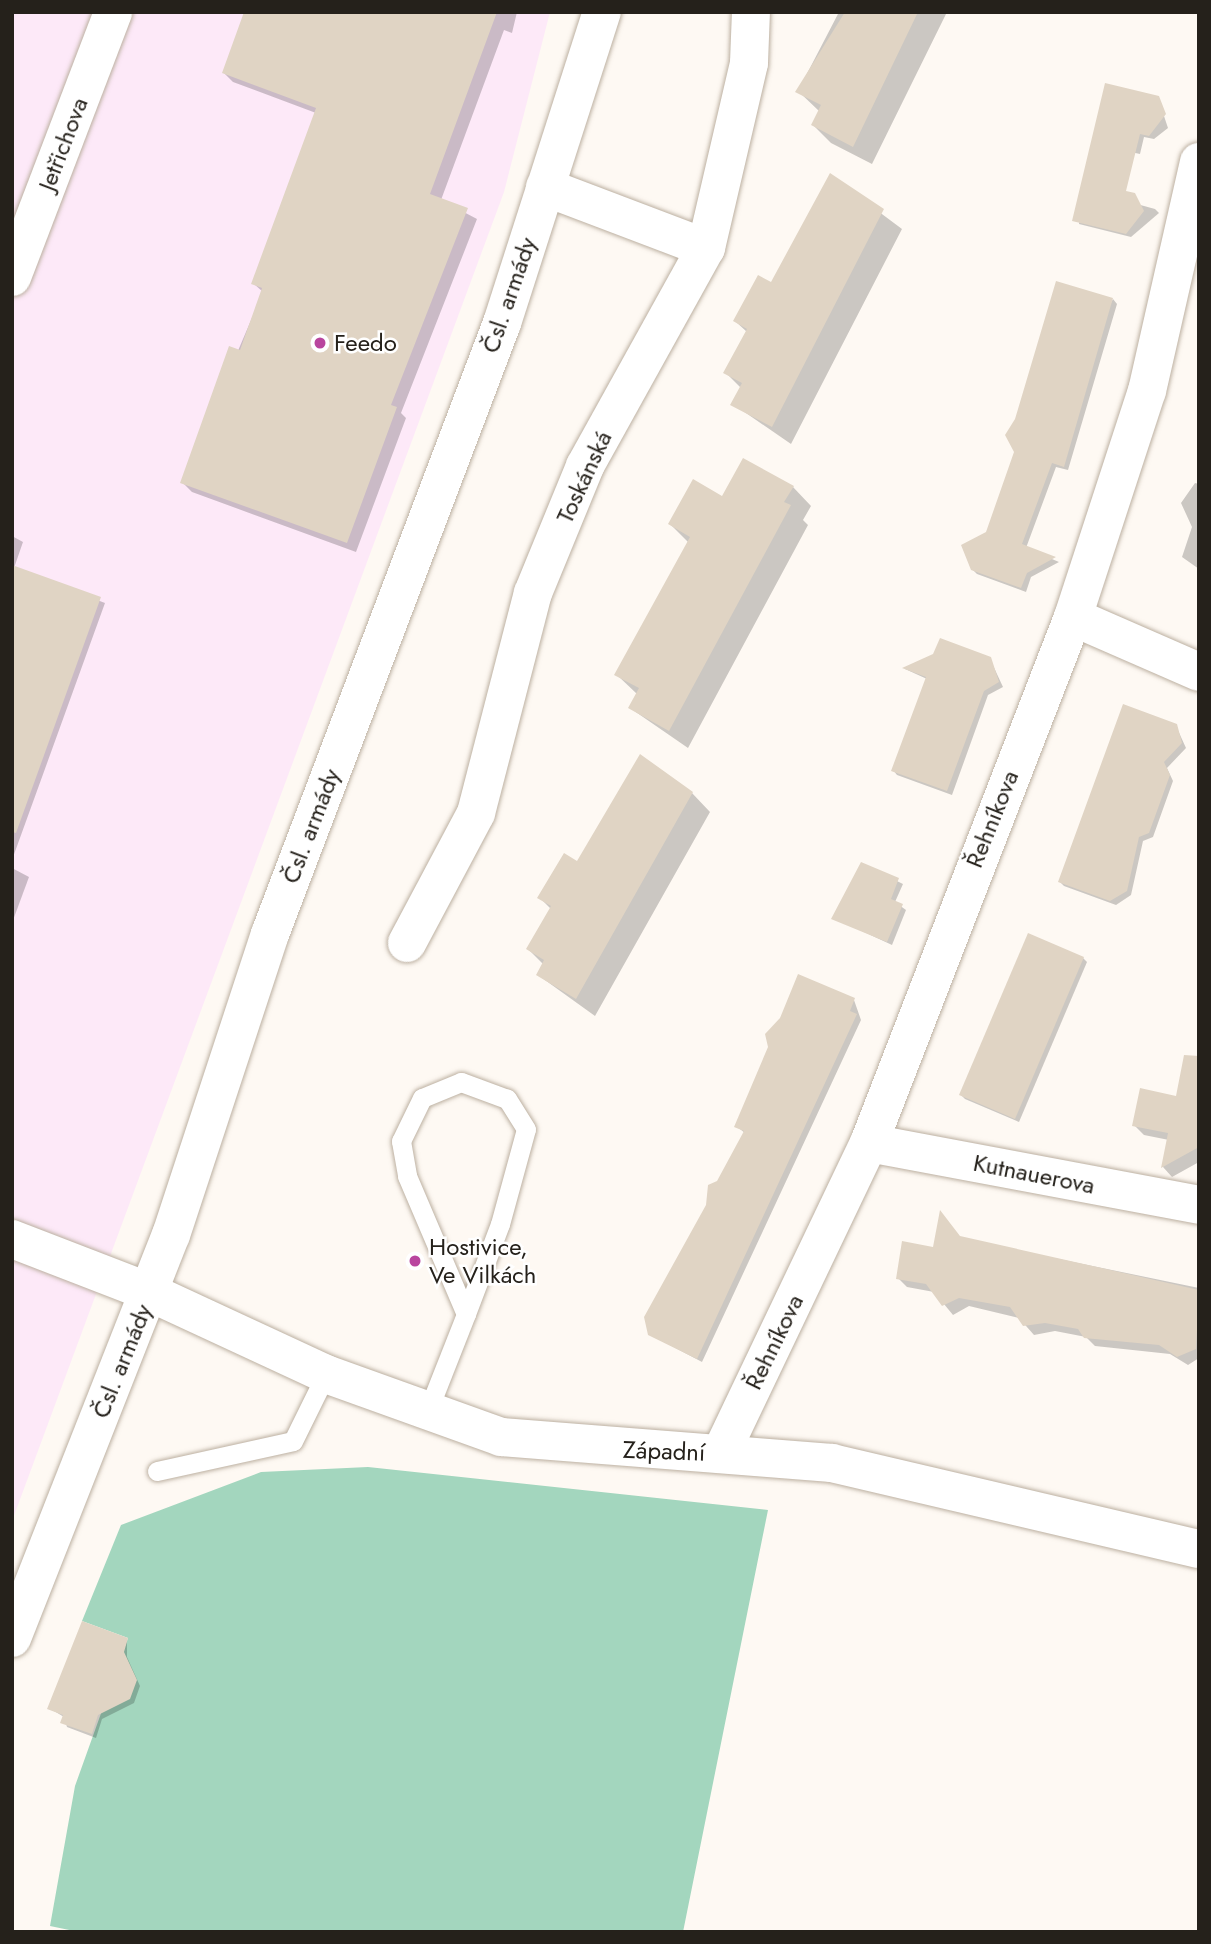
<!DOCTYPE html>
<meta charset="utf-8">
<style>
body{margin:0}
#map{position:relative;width:1211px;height:1944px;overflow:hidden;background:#fef9f3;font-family:Jost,sans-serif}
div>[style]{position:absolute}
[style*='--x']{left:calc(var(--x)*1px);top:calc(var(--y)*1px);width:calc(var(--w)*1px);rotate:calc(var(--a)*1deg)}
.industrial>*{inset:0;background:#fde9f8}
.green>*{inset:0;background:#a3d6be}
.shadow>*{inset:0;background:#0003}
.building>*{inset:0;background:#e0d4c4}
.roads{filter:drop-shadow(0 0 2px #bcb0a1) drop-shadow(0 0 2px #bcb0a1)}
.service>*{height:19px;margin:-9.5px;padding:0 9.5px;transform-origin:9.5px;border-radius:9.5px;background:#fff}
.minor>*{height:38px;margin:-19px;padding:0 19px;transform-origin:19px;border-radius:19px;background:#fff}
.tertiary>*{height:38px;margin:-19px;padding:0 19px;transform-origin:19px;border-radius:19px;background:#fff}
.secondary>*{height:38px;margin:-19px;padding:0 19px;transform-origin:19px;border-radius:19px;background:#fff}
.dots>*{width:19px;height:19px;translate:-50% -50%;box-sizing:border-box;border:4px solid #fff;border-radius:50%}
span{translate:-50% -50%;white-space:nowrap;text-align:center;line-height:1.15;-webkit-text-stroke:5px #fff;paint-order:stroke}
.street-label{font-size:24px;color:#25211b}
.poi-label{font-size:24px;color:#25211b}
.left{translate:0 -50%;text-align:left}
.frame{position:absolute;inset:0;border:14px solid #25211b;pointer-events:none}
</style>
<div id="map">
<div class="industrial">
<div style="clip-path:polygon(12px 12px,550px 12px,504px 192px,12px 1521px)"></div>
</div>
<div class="green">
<div style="clip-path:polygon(368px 1467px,768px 1510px,683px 1932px,79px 1932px,50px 1926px,75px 1786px,128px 1638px,82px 1621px,121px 1525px,261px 1472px)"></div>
</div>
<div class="shadow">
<div style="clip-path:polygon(246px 12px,517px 12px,512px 33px,504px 30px,441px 200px,477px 219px,401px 413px,406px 418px,356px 552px,192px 492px,182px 482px,263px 292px,253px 283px,316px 113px,233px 82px,224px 73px)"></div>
<div style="clip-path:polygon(839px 12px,947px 12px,872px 164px,831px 143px,813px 125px,819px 111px,798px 91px)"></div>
<div style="clip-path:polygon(1158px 98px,1168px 128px,1154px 139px,1144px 137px,1140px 154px,1098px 145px)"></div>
<div style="clip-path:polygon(831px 176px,902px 229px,791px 444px,733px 404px,741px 388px,725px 372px,747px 332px,735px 321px,772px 285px)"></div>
<div style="clip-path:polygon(1082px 189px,1155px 209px,1159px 213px,1131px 237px,1079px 224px)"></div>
<div style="clip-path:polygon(1113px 299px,1117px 304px,1068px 470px,1056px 467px,1026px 548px,1059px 562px,1031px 577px,1026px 592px,977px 574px,972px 569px,987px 533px)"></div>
<div style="clip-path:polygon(1195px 483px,1199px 484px,1199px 569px,1182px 557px,1192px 527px,1181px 503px)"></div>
<div style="clip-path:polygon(793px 487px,811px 506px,803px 520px,808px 525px,688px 748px,630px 708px,637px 694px,617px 675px,689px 543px,670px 524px,723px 498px)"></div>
<div style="clip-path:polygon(12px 536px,23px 542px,14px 568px,105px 603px,12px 860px)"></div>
<div style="clip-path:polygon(990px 659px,1003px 687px,988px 695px,952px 795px,897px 775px,893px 770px,927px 679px,905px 669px)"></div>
<div style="clip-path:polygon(1176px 726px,1186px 748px,1167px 768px,1173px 781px,1153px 837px,1143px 841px,1131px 895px,1116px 905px,1064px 886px,1060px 882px)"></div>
<div style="clip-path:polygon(692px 793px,710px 812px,595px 1016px,538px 975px,544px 965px,528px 949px,551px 909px,540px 898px,578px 863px)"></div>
<div style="clip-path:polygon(862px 864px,903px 884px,895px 902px,906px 910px,892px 945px,834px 918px)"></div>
<div style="clip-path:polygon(12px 868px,29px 877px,12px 923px)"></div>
<div style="clip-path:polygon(1083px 958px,1087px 962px,1019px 1122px,965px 1099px,961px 1095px)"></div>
<div style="clip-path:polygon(799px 977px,854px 1000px,861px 1020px,702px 1362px,649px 1334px,745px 1133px,736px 1126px)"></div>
<div style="clip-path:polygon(1199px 1083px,1199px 1162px,1172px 1177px,1163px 1167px,1169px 1140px,1144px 1135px,1134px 1125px)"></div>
<div style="clip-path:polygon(962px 1239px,1199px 1288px,1199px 1358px,1188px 1365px,1170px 1354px,1095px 1346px,1086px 1337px,1055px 1331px,1034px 1335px,1019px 1318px,969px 1306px,953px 1315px,934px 1292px,907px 1287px,898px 1278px,934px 1249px)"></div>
<div style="clip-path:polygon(127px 1639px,127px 1657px,140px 1686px,134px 1703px,102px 1719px,96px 1738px,67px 1727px,64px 1717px,49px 1708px)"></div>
</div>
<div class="building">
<div style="clip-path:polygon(244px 12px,497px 12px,430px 194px,468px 208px,391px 405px,397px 407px,347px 543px,180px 483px,229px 346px,240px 350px,262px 288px,251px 284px,316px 108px,222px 73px)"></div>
<div style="clip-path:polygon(845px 12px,918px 12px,853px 147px,811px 125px,821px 105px,795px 92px)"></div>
<div style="clip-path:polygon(1105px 83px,1159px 96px,1166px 114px,1149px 136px,1140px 134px,1126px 191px,1135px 193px,1144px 211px,1126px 234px,1072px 221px)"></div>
<div style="clip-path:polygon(830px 173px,884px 209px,772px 427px,730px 405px,742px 383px,723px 373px,747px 329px,733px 321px,758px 275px,771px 282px)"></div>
<div style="clip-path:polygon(1056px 281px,1113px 298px,1064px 467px,1052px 463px,1022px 544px,1056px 557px,1027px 573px,1021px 588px,971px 570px,961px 545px,986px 532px,1014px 452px,1005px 435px,1015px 419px)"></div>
<div style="clip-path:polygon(743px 458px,794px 486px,784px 502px,791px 505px,669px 731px,628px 708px,639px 688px,614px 675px,690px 537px,668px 524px,693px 479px,722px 496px)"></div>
<div style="clip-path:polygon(12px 565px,101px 597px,16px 833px,12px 832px)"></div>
<div style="clip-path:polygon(940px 638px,991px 657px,999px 682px,984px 691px,947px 791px,891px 771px,926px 677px,902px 668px,933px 654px)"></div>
<div style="clip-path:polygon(1123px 704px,1177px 724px,1182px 743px,1164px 762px,1170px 775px,1149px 833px,1139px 837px,1127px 891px,1110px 901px,1058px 882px)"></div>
<div style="clip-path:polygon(640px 754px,693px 792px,576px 999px,536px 975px,544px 960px,526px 949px,551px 906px,537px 898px,564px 853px,577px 861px)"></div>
<div style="clip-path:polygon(861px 862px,899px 878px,891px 899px,903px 904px,887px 942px,831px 919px)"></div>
<div style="clip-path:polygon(1028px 933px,1084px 957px,1015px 1119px,959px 1095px)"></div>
<div style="clip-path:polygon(798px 974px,855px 998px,850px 1011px,857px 1014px,697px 1359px,648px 1335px,644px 1317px,706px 1205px,708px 1185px,717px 1181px,744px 1131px,734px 1127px,768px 1047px,765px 1034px,780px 1018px)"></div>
<div style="clip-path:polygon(1184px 1055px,1199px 1056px,1199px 1147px,1161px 1168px,1168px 1133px,1132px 1126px,1140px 1088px,1176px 1096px)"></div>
<div style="clip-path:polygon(940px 1210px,960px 1236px,1199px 1290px,1196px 1349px,1177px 1357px,1159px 1345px,1084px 1338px,1078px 1329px,1045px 1323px,1023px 1326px,1010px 1307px,959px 1298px,942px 1306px,926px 1284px,896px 1279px,902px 1241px,933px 1247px)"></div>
<div style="clip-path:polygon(82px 1621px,128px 1638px,124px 1652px,137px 1680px,130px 1699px,98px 1715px,92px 1734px,60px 1723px,63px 1715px,47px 1709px)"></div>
</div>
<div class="roads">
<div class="service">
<div style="--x:427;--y:1413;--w:106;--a:-68.5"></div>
<div style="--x:466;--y:1314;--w:96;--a:-69.3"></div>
<div style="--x:500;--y:1224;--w:98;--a:-74.7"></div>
<div style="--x:526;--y:1129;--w:36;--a:-122"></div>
<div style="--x:507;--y:1099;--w:49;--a:-159.7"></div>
<div style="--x:461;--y:1082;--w:42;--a:157.7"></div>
<div style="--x:422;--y:1098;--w:48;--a:116"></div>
<div style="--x:401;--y:1141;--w:36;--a:80"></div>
<div style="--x:407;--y:1176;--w:150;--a:66.9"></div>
<div style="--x:157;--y:1471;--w:139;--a:-12.4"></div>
<div style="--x:293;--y:1441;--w:75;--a:-63.8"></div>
</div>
<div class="minor">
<div style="--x:545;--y:187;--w:172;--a:20.8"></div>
<div style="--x:1073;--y:617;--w:137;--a:23.6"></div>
<div style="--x:407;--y:943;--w:147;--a:-62"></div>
<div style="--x:476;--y:813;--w:227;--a:-75.5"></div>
<div style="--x:533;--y:593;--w:137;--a:-67.7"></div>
<div style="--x:585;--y:466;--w:249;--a:-61"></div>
<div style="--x:706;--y:248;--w:190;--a:-76.9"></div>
<div style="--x:749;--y:63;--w:51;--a:-87.8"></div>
<div style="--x:869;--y:1143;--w:336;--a:10.6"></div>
<div style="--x:721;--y:1453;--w:344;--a:-64.5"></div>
<div style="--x:869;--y:1143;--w:564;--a:-68.8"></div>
<div style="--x:1073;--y:617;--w:238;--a:-71.9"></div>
<div style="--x:1147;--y:391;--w:235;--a:-77.2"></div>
</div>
<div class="tertiary">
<div style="--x:12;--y:277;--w:284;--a:-69.1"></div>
<div style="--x:12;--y:1239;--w:147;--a:21.1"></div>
<div style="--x:149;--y:1292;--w:195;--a:24.9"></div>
<div style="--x:326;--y:1374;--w:186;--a:19.8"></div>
<div style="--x:501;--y:1437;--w:332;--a:4.5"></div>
<div style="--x:832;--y:1463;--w:377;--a:13.2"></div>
</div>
<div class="secondary">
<div style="--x:12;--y:1638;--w:433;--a:-68.5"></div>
<div style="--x:171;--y:1235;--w:317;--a:-71.8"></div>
<div style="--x:270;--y:934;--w:654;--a:-69.21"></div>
<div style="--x:502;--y:323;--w:327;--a:-72.2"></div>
</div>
</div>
<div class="dots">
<div style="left:320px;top:343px;background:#b9459e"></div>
<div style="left:415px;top:1261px;background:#b9459e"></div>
</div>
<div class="street-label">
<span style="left:63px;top:144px;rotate:-69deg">Jetřichova</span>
<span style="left:509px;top:295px;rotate:-71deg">Čsl. armády</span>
<span style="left:584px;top:477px;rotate:-65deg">Toskánská</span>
<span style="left:992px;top:819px;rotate:-68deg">Řehníkova</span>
<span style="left:311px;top:826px;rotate:-69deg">Čsl. armády</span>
<span style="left:1034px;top:1174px;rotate:11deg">Kutnauerova</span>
<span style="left:774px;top:1342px;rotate:-64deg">Řehníkova</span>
<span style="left:122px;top:1361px;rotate:-68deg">Čsl. armády</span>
<span style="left:664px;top:1451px;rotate:2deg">Západní</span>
</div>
<div class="poi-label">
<span class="left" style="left:334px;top:343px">Feedo</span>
<span class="left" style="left:429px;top:1261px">Hostivice,<br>Ve Vilkách</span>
</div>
<div class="frame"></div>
</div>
